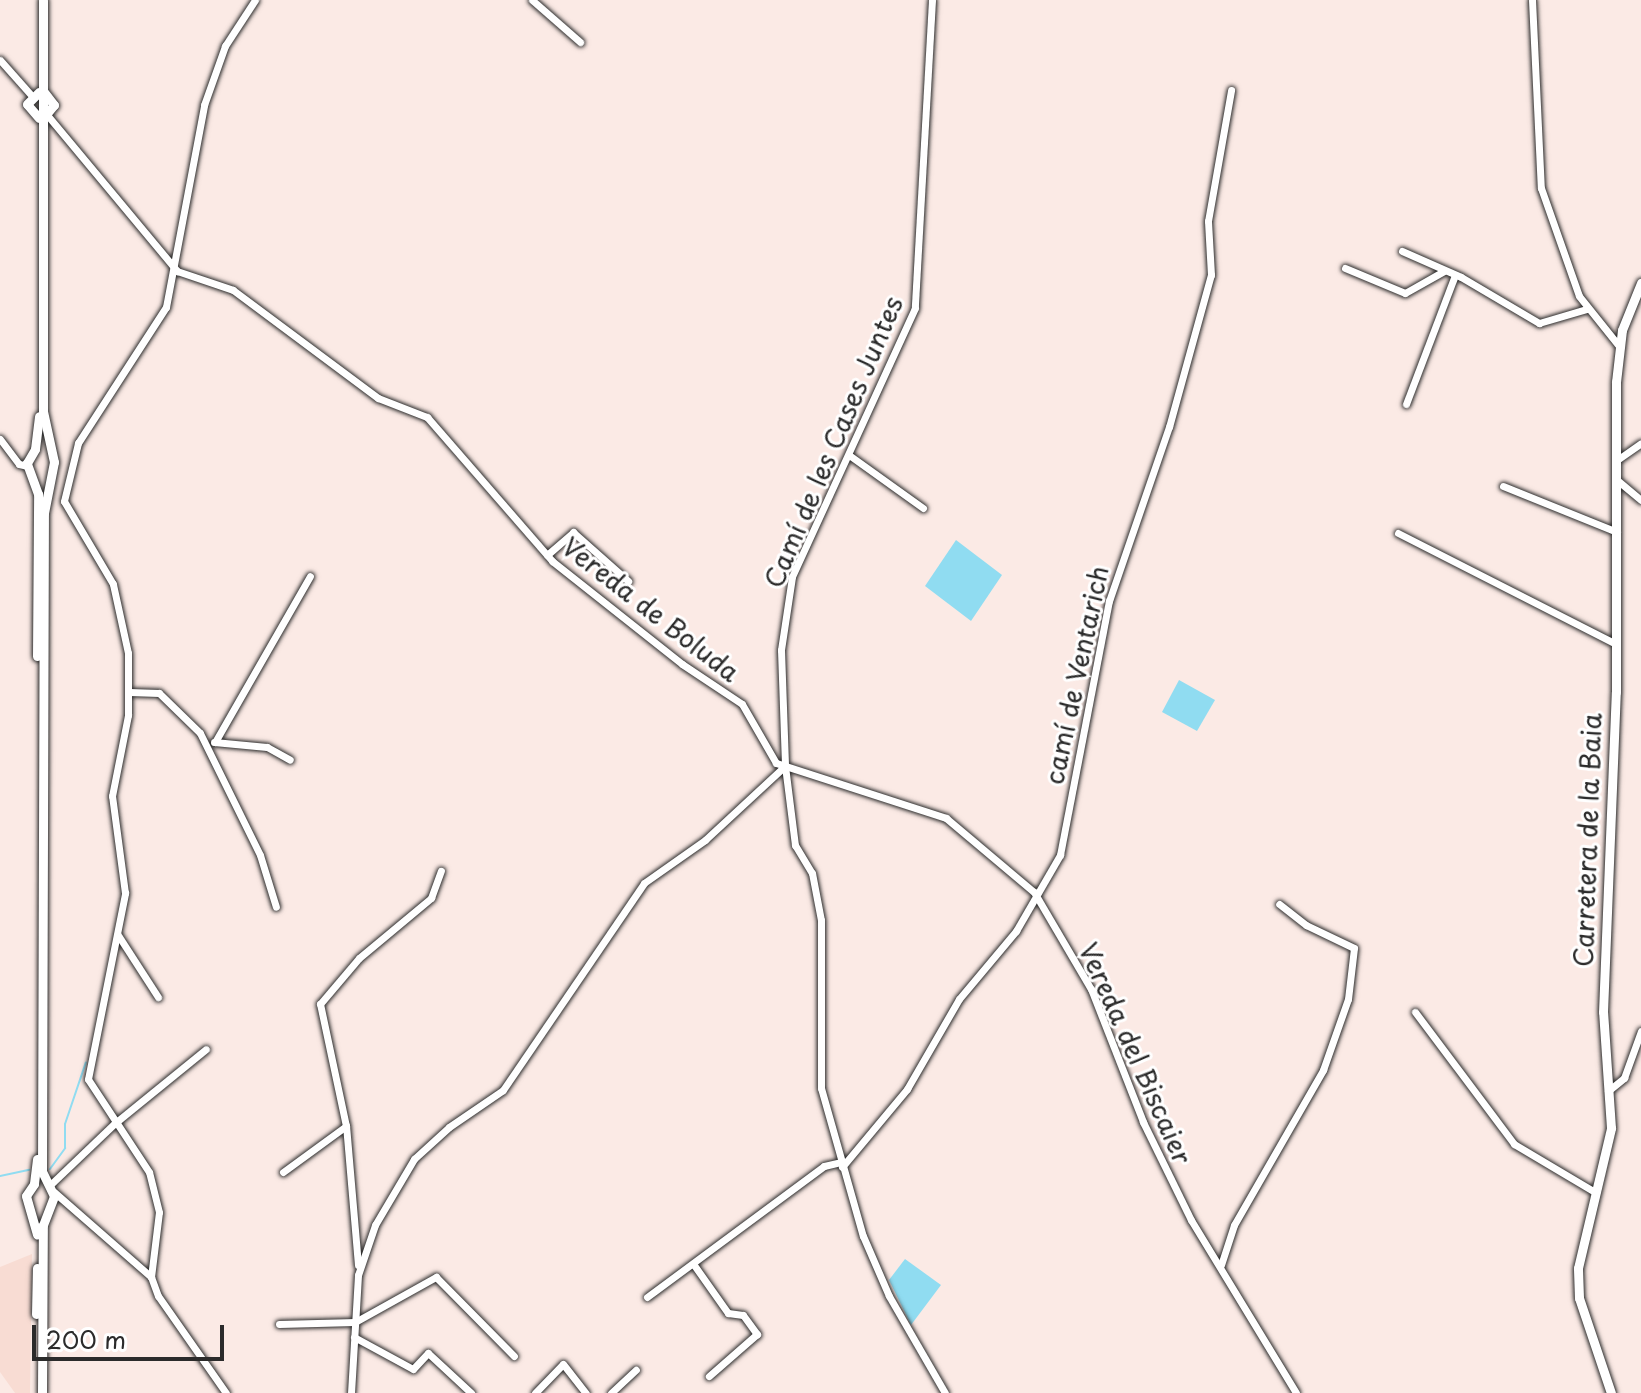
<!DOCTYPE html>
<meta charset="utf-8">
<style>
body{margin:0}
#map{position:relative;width:1641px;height:1393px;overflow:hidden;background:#fbeae5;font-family:"Playpen Sans",sans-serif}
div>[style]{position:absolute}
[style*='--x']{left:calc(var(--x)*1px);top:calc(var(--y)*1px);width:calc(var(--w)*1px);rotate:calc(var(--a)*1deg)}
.built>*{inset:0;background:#f8dcd3}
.water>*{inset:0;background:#90dcf1}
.stream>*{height:2px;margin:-1px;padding:0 1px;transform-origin:1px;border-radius:1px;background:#90dcf1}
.roads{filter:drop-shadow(0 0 2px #2b2b2b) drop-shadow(0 0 2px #2b2b2b)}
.minor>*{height:7px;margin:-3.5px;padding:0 3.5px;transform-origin:3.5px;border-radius:3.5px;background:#fff}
.major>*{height:9px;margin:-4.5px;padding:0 4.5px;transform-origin:4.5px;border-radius:4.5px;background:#fff}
span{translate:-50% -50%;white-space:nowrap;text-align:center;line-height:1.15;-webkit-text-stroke:6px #fff;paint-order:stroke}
.street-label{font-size:26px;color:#2b2b2b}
.scale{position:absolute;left:32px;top:1325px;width:192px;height:36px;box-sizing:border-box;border:4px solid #2b2b2b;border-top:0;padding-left:10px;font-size:24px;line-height:28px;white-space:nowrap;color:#2b2b2b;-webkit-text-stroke:6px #fff;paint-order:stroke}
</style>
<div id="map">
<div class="built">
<div style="clip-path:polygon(32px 1254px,30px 1393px,15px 1393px,0 1372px,0 1267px)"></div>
</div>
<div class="water">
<div style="clip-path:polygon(956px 540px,1002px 575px,971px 621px,925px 586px)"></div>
<div style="clip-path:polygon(1179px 680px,1215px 700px,1197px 731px,1162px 712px)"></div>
<div style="clip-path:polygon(905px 1259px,941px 1285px,911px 1325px,889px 1280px)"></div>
</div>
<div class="stream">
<div style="--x:50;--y:1169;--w:26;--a:-54"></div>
<div style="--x:65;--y:1148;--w:24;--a:-90"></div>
<div style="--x:65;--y:1124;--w:65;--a:-71.3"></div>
<div style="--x:0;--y:1176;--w:30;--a:-12"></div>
</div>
<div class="roads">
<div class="minor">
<div style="--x:532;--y:0;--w:64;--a:41.2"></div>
<div style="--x:932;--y:0;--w:308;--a:93.2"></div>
<div style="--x:915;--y:308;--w:296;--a:114.6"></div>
<div style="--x:792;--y:577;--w:74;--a:98.6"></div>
<div style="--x:781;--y:650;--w:116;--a:88"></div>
<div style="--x:785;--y:766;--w:80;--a:82.8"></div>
<div style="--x:795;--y:845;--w:33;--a:59"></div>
<div style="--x:812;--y:873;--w:48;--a:79.2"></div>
<div style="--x:821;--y:920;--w:168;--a:90"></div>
<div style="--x:821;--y:1088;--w:154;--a:74.2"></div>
<div style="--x:863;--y:1236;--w:65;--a:66.6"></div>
<div style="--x:889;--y:1296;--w:112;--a:60"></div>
<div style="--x:1532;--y:0;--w:188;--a:87.3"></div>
<div style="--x:1541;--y:188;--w:114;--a:70.6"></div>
<div style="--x:1579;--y:296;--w:64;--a:51.3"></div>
<div style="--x:0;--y:60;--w:48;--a:48.4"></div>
<div style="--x:48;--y:116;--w:202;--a:50.2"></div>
<div style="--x:177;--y:271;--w:59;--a:18.7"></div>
<div style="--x:233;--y:290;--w:181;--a:36.7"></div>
<div style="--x:378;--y:398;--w:53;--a:21.2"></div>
<div style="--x:427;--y:417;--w:191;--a:49"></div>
<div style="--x:552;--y:561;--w:166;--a:38.4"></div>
<div style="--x:682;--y:664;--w:72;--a:33.7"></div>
<div style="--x:742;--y:704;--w:68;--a:60"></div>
<div style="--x:776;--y:763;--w:179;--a:17.9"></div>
<div style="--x:946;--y:818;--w:115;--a:40.1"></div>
<div style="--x:1034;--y:892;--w:113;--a:59.6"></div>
<div style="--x:1091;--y:989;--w:143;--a:68.6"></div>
<div style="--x:1143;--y:1122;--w:109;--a:63.9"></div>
<div style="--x:1191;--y:1220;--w:202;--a:58.7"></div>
<div style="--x:1402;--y:251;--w:64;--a:23.8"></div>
<div style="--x:1461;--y:277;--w:91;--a:30.5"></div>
<div style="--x:1539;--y:323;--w:50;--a:-16.3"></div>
<div style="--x:1345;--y:268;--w:65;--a:22.6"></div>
<div style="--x:1405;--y:293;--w:45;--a:-29.4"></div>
<div style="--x:1406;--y:404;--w:138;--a:-69.2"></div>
<div style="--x:0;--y:439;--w:31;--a:53"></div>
<div style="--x:19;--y:464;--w:8;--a:14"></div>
<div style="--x:849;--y:455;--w:91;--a:35.6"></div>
<div style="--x:1617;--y:460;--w:29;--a:-35"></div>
<div style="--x:1617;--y:480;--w:31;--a:40"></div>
<div style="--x:1503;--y:486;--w:123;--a:22"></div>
<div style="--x:1398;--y:533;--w:245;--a:27"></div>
<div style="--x:547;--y:555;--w:35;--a:-41"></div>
<div style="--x:573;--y:532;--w:74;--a:41.7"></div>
<div style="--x:129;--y:692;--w:30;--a:2"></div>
<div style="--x:159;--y:693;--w:57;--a:44.3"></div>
<div style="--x:200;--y:733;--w:136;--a:63.8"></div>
<div style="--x:260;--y:855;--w:54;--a:72.9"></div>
<div style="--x:214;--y:742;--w:53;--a:5.4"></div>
<div style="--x:267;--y:747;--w:26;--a:29"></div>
<div style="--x:215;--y:742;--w:191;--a:-60.2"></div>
<div style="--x:118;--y:935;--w:74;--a:57.2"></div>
<div style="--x:1415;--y:1012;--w:165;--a:53.1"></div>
<div style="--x:1514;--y:1144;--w:94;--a:30.7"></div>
<div style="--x:1608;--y:1091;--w:21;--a:-39"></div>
<div style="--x:1624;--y:1078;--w:50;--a:-70.1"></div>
<div style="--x:842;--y:1167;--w:102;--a:-50.2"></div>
<div style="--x:907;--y:1089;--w:104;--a:-60"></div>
<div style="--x:959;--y:999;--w:89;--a:-50"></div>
<div style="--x:1016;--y:931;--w:88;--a:-59.9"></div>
<div style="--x:1060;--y:855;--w:259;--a:-79.1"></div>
<div style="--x:1109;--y:601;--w:184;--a:-71"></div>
<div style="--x:1169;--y:427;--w:158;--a:-74.6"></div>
<div style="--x:1211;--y:275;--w:54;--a:-93.2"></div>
<div style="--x:1208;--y:221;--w:133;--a:-80"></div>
<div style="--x:283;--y:1172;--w:78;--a:-36.1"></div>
<div style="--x:49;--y:1186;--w:91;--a:-43.7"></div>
<div style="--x:115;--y:1123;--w:117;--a:-39.1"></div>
<div style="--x:54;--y:1192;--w:129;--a:41.2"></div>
<div style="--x:358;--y:1265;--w:140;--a:-94.9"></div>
<div style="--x:346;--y:1126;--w:125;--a:-102"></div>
<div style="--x:320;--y:1004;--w:60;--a:-49.7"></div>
<div style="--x:359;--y:958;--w:94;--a:-39.8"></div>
<div style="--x:431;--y:898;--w:29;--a:-70"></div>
<div style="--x:694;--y:1265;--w:59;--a:54.7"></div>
<div style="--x:728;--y:1313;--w:15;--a:8"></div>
<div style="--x:743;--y:1315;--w:24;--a:54"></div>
<div style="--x:757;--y:1334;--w:64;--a:138.8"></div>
<div style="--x:1221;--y:1265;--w:42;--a:-72"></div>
<div style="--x:1234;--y:1225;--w:179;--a:-60.1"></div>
<div style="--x:1323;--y:1070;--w:75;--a:-70.6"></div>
<div style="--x:1348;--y:999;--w:51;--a:-83.3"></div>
<div style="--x:1354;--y:948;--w:53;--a:-154.4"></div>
<div style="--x:1306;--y:925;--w:34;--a:-142"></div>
<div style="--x:647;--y:1297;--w:220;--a:-36.5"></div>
<div style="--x:824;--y:1166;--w:17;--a:-13"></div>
<div style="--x:279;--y:1324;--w:76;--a:-1.5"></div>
<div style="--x:355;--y:1322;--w:93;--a:-29.1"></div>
<div style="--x:436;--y:1277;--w:111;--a:45.4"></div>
<div style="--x:354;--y:1337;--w:67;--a:28.5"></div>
<div style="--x:413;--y:1369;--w:22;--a:-47"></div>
<div style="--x:428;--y:1353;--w:59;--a:42.9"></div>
<div style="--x:226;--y:1393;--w:118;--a:-125"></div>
<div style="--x:158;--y:1296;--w:20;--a:-110"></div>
<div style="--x:151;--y:1277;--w:65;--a:-83"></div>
<div style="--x:159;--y:1212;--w:41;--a:-104"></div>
<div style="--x:149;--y:1172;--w:111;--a:-123.3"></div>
<div style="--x:88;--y:1079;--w:190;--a:-78.7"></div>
<div style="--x:125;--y:893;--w:98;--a:-97.6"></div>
<div style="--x:112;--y:796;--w:83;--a:-78.8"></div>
<div style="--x:128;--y:715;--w:62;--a:-90"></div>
<div style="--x:128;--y:653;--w:71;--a:-102.3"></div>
<div style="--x:113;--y:584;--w:96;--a:-120.6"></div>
<div style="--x:64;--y:501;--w:60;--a:-76.4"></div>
<div style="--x:78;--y:443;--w:162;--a:-57.1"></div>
<div style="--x:166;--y:307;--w:206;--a:-79.3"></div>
<div style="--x:204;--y:105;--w:63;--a:-70.4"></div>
<div style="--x:225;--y:46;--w:55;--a:-56.9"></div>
<div style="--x:351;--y:1393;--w:118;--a:-86.6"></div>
<div style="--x:358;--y:1275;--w:53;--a:-71.2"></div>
<div style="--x:375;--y:1225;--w:77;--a:-59.4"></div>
<div style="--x:414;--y:1159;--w:47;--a:-42.4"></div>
<div style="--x:449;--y:1127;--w:65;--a:-34.4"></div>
<div style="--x:503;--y:1090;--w:250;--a:-55.7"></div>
<div style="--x:644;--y:883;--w:75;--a:-35.2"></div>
<div style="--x:705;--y:840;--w:109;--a:-42.8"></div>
<div style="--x:535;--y:1393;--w:40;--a:-46"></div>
<div style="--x:563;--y:1364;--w:37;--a:52"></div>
<div style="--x:611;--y:1393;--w:34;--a:-43"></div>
</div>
<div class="major">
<div style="--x:39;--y:118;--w:18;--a:-131"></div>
<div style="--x:27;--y:104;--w:17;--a:-45"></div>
<div style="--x:43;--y:118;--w:17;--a:-50"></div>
<div style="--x:54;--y:105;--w:16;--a:-128"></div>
<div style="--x:37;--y:656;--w:162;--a:-89.6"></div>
<div style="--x:38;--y:494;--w:33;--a:-110"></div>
<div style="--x:27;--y:463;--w:16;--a:-60"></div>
<div style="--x:35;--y:449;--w:33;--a:-83"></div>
<div style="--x:37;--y:1159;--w:25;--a:97"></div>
<div style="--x:34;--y:1184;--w:14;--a:124"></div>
<div style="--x:26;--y:1196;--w:40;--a:74"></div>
<div style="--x:36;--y:1314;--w:46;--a:-88.8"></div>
<div style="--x:42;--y:1393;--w:168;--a:-89.7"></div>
<div style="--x:43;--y:1225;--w:31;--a:-69"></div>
<div style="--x:54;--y:1196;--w:28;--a:-116"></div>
<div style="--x:42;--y:1171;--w:658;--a:-89.83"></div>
<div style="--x:44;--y:513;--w:52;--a:-78.9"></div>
<div style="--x:54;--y:462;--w:52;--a:-102.2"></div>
<div style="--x:43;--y:411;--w:411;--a:-90"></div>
<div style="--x:1611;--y:1393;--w:100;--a:-108.6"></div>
<div style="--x:1579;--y:1298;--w:30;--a:-92"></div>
<div style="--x:1578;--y:1268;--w:144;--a:-76.7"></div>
<div style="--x:1611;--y:1128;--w:116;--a:-93.9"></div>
<div style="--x:1603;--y:1012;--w:320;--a:-87.7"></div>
<div style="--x:1616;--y:692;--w:310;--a:-90"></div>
<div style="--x:1616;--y:382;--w:52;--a:-83.4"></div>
<div style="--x:1622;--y:330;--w:51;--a:-68"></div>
</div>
</div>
<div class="street-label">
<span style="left:833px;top:442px;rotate:-67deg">Camí de les Cases Juntes</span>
<span style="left:651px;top:609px;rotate:38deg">Vereda de Boluda</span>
<span style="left:1076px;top:675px;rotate:-78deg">camí de Ventarich</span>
<span style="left:1587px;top:840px;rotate:-88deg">Carretera de la Baia</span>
<span style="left:1136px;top:1053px;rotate:66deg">Vereda del Biscaier</span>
</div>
<div class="scale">200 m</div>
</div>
